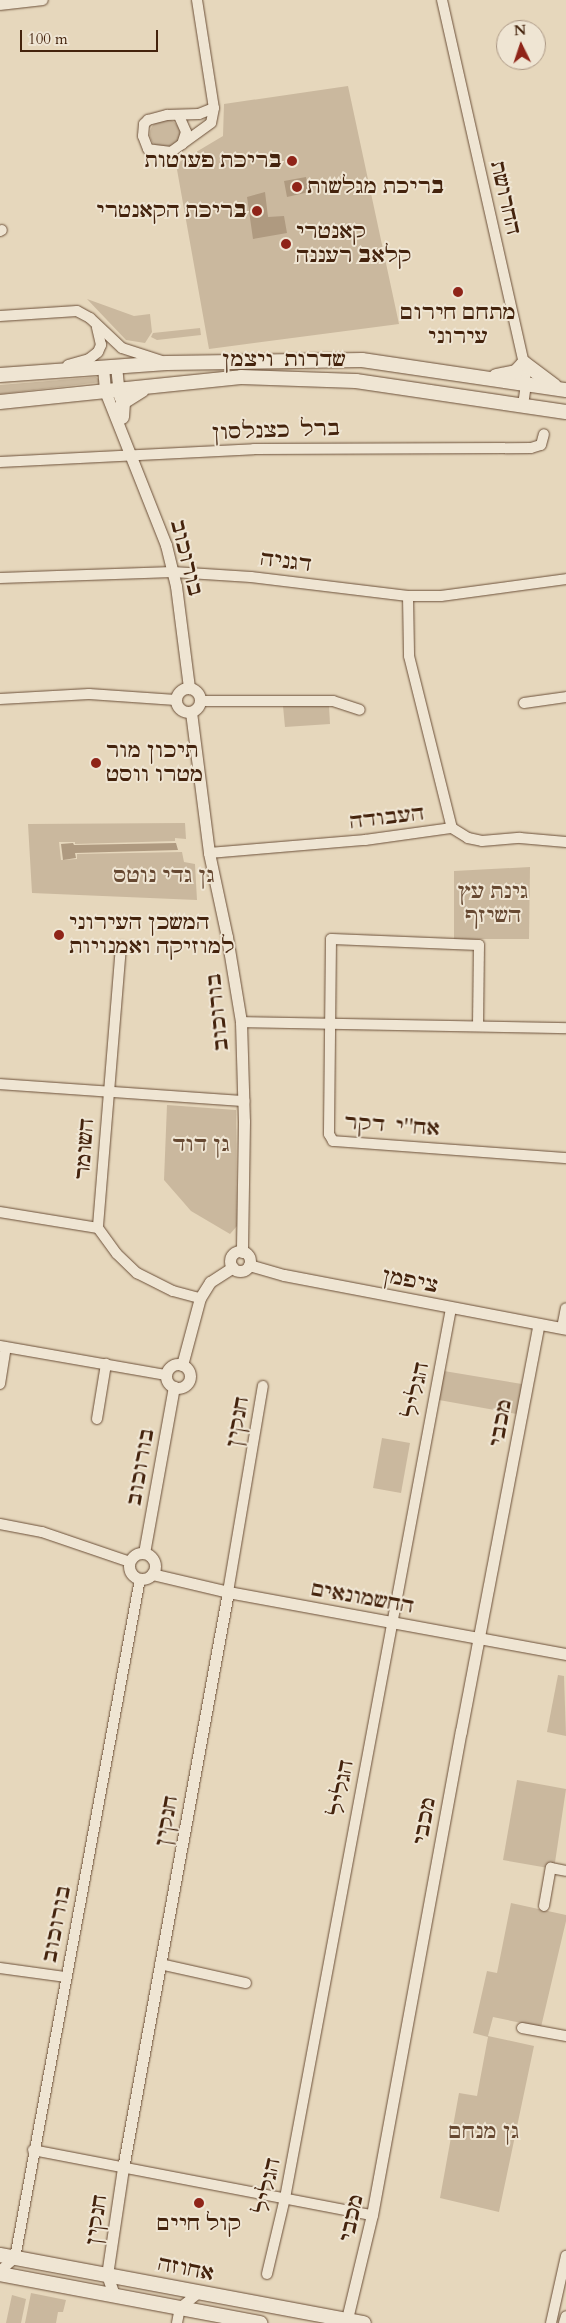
<!DOCTYPE html>
<meta charset="utf-8">
<style>
body{margin:0}
#map{position:relative;width:566px;height:2323px;overflow:hidden;background:#e6d7bc;font-family:Cardo,"Frank Ruhl Libre",serif}
div>[style]{position:absolute}
[style*='--x']{left:calc(var(--x)*1px);top:calc(var(--y)*1px);width:calc(var(--w)*1px);rotate:calc(var(--a)*1deg)}
.green>*{inset:0;background:#cab89e}
.round{border-radius:50%}
.water>*{inset:0;background:#af9a80}
.roads{filter:drop-shadow(0 0 1px #6c5039) drop-shadow(0 0 1px #6c5039)}
.minor>*{height:10px;margin:-5px;padding:0 5px;transform-origin:5px;border-radius:5px;background:#efe5d3}
.tertiary>*{height:11px;margin:-5.5px;padding:0 5.5px;transform-origin:5.5px;border-radius:5.5px;background:#efe5d3}
.tertiary>.ring{margin:-5.5px;padding:0;box-sizing:content-box;background:none;border:11px solid #efe5d3;border-radius:50%}
.secondary>*{height:14px;margin:-7px;padding:0 7px;transform-origin:7px;border-radius:7px;background:#efe5d3}
.dots>*{width:14px;height:14px;translate:-50% -50%;box-sizing:border-box;border:2px solid #efe5d3;border-radius:50%}
span{translate:-50% -50%;white-space:nowrap;text-align:center;line-height:1.15;-webkit-text-stroke:4px #efe5d3;paint-order:stroke}
.poi-label{font-size:21px;color:#44230d;font-weight:700}
.right{translate:-100% -50%;text-align:right}
.left{translate:0 -50%;text-align:left}
.street-label{font-size:21px;color:#44230d}
.park-label{font-size:21px;color:#664831;font-style:italic}
.north{position:absolute;left:496px;top:20px;width:50px;height:50px;box-sizing:border-box;background:#efe5d3;border:1px solid #ab9784;border-radius:50%;rotate:356deg;font-size:14px;font-weight:700;line-height:20px;text-align:center;color:#44230d}
.north::after{content:'';display:block;margin:auto;width:18px;height:22px;background:#8f2418;clip-path:polygon(50% 0,100% 100%,50% 72%,0 100%)}
.scale{position:absolute;left:20px;top:30px;width:138px;height:22px;box-sizing:border-box;border:2px solid #44230d;border-top:0;padding-left:6px;font-size:15px;line-height:18px;white-space:nowrap;color:#44230d;-webkit-text-stroke:4px #efe5d3;paint-order:stroke}
</style>
<div id="map">
<div class="green">
<div style="clip-path:polygon(348px 86px,399px 324px,209px 349px,176px 164px,223px 136px,224px 104px)"></div>
<div class="round" style="left:150px;top:119px;width:30px;height:30px"></div>
<div style="clip-path:polygon(87px 299px,134px 316px,150px 314px,152px 332px,145px 343px,126px 340px)"></div>
<div style="clip-path:polygon(200px 328px,201px 335px,157px 340px,151px 337px,153px 333px)"></div>
<div style="clip-path:polygon(96px 377px,102px 382px,0 394px,0 385px)"></div>
<div style="clip-path:polygon(283px 706px,329px 706px,330px 724px,285px 727px)"></div>
<div style="clip-path:polygon(185px 823px,186px 839px,175px 838px,175px 841px,75px 844px,75px 842px,59px 842px,61px 860px,77px 859px,77px 854px,182px 852px,184px 862px,195px 864px,197px 900px,32px 893px,28px 824px)"></div>
<div style="clip-path:polygon(530px 867px,529px 939px,454px 939px,454px 871px)"></div>
<div style="clip-path:polygon(167px 1105px,236px 1110px,237px 1226px,230px 1234px,191px 1211px,164px 1180px)"></div>
<div style="clip-path:polygon(444px 1371px,522px 1384px,517px 1414px,439px 1400px)"></div>
<div style="clip-path:polygon(382px 1438px,410px 1443px,401px 1493px,373px 1488px)"></div>
<div style="clip-path:polygon(558px 1675px,564px 1676px,566px 1736px,547px 1732px)"></div>
<div style="clip-path:polygon(517px 1780px,566px 1789px,554px 1869px,503px 1860px)"></div>
<div style="clip-path:polygon(511px 1903px,566px 1915px,566px 1921px,541px 2027px,493px 2017px,488px 2036px,534px 2046px,499px 2212px,440px 2198px,459px 2093px,477px 2096px,488px 2037px,473px 2033px,487px 1971px,497px 1973px)"></div>
<div style="clip-path:polygon(31px 2293px,66px 2300px,63px 2312px,58px 2312px,56px 2323px,25px 2323px)"></div>
<div style="clip-path:polygon(12px 2295px,26px 2299px,21px 2323px,6px 2323px)"></div>
</div>
<div class="water">
<div style="clip-path:polygon(306px 177px,309px 192px,287px 197px,284px 181px)"></div>
<div style="clip-path:polygon(265px 192px,268px 217px,284px 216px,287px 233px,253px 239px,247px 197px)"></div>
<div style="clip-path:polygon(73px 843px,74px 845px,176px 843px,178px 850px,75px 853px,76px 858px,63px 860px,61px 844px)"></div>
</div>
<div class="roads">
<div class="minor">
<div style="--x:197;--y:0;--w:109;--a:81.1"></div>
<div style="--x:214;--y:108;--w:15;--a:101"></div>
<div style="--x:211;--y:123;--w:49;--a:144.1"></div>
<div style="--x:171;--y:152;--w:23;--a:-173"></div>
<div style="--x:148;--y:149;--w:14;--a:-111"></div>
<div style="--x:143;--y:136;--w:12;--a:-85"></div>
<div style="--x:144;--y:124;--w:6;--a:-45"></div>
<div style="--x:148;--y:120;--w:20;--a:-15"></div>
<div style="--x:167;--y:115;--w:32;--a:-2"></div>
<div style="--x:199;--y:114;--w:16;--a:-22"></div>
<div style="--x:442;--y:0;--w:372;--a:77.3"></div>
<div style="--x:524;--y:363;--w:21;--a:85"></div>
<div style="--x:526;--y:384;--w:21;--a:98"></div>
<div style="--x:0;--y:5;--w:43;--a:-6.6"></div>
<div style="--x:179;--y:116;--w:17;--a:66"></div>
<div style="--x:186;--y:132;--w:13;--a:108"></div>
<div style="--x:0;--y:231;--w:2;--a:-27"></div>
<div style="--x:0;--y:316;--w:77;--a:-3.7"></div>
<div style="--x:77;--y:311;--w:15;--a:28"></div>
<div style="--x:90;--y:318;--w:44;--a:43.2"></div>
<div style="--x:122;--y:348;--w:42;--a:18"></div>
<div style="--x:68;--y:365;--w:22;--a:-16"></div>
<div style="--x:89;--y:359;--w:11;--a:-38"></div>
<div style="--x:98;--y:352;--w:8;--a:-67"></div>
<div style="--x:101;--y:345;--w:18;--a:-103"></div>
<div style="--x:0;--y:462;--w:254;--a:-2.9"></div>
<div style="--x:254;--y:449;--w:277;--a:-0.2"></div>
<div style="--x:531;--y:448;--w:10;--a:-17"></div>
<div style="--x:541;--y:445;--w:11;--a:-75"></div>
<div style="--x:0;--y:578;--w:173;--a:-2"></div>
<div style="--x:173;--y:572;--w:78;--a:3.7"></div>
<div style="--x:251;--y:577;--w:158;--a:6.9"></div>
<div style="--x:408;--y:596;--w:33;--a:0"></div>
<div style="--x:441;--y:596;--w:126;--a:-7.7"></div>
<div style="--x:408;--y:596;--w:60;--a:89"></div>
<div style="--x:409;--y:656;--w:177;--a:76"></div>
<div style="--x:0;--y:699;--w:89;--a:-3.2"></div>
<div style="--x:89;--y:694;--w:87;--a:3.9"></div>
<div style="--x:200;--y:701;--w:133;--a:0"></div>
<div style="--x:333;--y:701;--w:28;--a:18"></div>
<div style="--x:524;--y:703;--w:42;--a:-8.1"></div>
<div style="--x:209;--y:853;--w:157;--a:-4.8"></div>
<div style="--x:365;--y:840;--w:88;--a:-7.9"></div>
<div style="--x:452;--y:828;--w:19;--a:32"></div>
<div style="--x:468;--y:838;--w:14;--a:12"></div>
<div style="--x:482;--y:841;--w:38;--a:-5"></div>
<div style="--x:520;--y:838;--w:46;--a:5"></div>
<div style="--x:121;--y:946;--w:283;--a:94.7"></div>
<div style="--x:98;--y:1228;--w:32;--a:54"></div>
<div style="--x:117;--y:1254;--w:28;--a:44"></div>
<div style="--x:137;--y:1273;--w:40;--a:26.6"></div>
<div style="--x:173;--y:1291;--w:28;--a:15"></div>
<div style="--x:241;--y:1022;--w:325;--a:1.1"></div>
<div style="--x:478;--y:1026;--w:81;--a:-89.3"></div>
<div style="--x:479;--y:945;--w:148;--a:-177.7"></div>
<div style="--x:331;--y:939;--w:195;--a:90.6"></div>
<div style="--x:329;--y:1134;--w:8;--a:60"></div>
<div style="--x:333;--y:1141;--w:234;--a:4.2"></div>
<div style="--x:0;--y:1084;--w:245;--a:4"></div>
<div style="--x:0;--y:1212;--w:99;--a:9.3"></div>
<div style="--x:562;--y:1328;--w:20;--a:-79"></div>
<div style="--x:0;--y:1346;--w:169;--a:9.9"></div>
<div style="--x:0;--y:1384;--w:37;--a:-81"></div>
<div style="--x:97;--y:1419;--w:56;--a:-80.7"></div>
<div style="--x:0;--y:1524;--w:43;--a:10.8"></div>
<div style="--x:42;--y:1532;--w:93;--a:18.8"></div>
<div style="--x:228;--y:1592;--w:209;--a:-80.4"></div>
<div style="--x:544;--y:1906;--w:39;--a:-80"></div>
<div style="--x:551;--y:1868;--w:15;--a:11"></div>
<div style="--x:160;--y:1964;--w:88;--a:12.5"></div>
<div style="--x:0;--y:1968;--w:67;--a:7.8"></div>
<div style="--x:522;--y:2028;--w:45;--a:10.3"></div>
<div style="--x:33;--y:2150;--w:345;--a:10.9"></div>
<div style="--x:0;--y:2271;--w:20;--a:-41"></div>
<div style="--x:15;--y:2258;--w:690;--a:-79.57"></div>
<div style="--x:267;--y:2274;--w:78;--a:-76.7"></div>
<div style="--x:285;--y:2198;--w:905;--a:-79.43"></div>
<div style="--x:177;--y:2323;--w:15;--a:-79"></div>
<div style="--x:180;--y:2308;--w:26;--a:-39"></div>
<div style="--x:551;--y:2323;--w:69;--a:-77.4"></div>
<div style="--x:564;--y:2323;--w:7;--a:-74"></div>
</div>
<div class="tertiary">
<div style="--x:116;--y:366;--w:31;--a:84"></div>
<div style="--x:103;--y:367;--w:24;--a:85"></div>
<div style="--x:105;--y:391;--w:166;--a:68.4"></div>
<div style="--x:166;--y:545;--w:42;--a:76.3"></div>
<div style="--x:176;--y:586;--w:103;--a:82.7"></div>
<div class="ring" style="left:176px;top:688px;width:13px;height:13px"></div>
<div style="--x:191;--y:712;--w:142;--a:82.7"></div>
<div style="--x:209;--y:853;--w:86;--a:77.9"></div>
<div style="--x:227;--y:937;--w:86;--a:80.6"></div>
<div style="--x:241;--y:1022;--w:99;--a:88.3"></div>
<div style="--x:244;--y:1121;--w:131;--a:90.9"></div>
<div class="ring" style="left:230px;top:1251px;width:9px;height:9px"></div>
<div style="--x:249;--y:1265;--w:36;--a:16"></div>
<div style="--x:284;--y:1275;--w:287;--a:10.8"></div>
<div class="ring" style="left:166px;top:1364px;width:13px;height:13px"></div>
<div style="--x:182;--y:1365;--w:69;--a:-75"></div>
<div style="--x:200;--y:1298;--w:19;--a:-58"></div>
<div style="--x:210;--y:1282;--w:27;--a:-33"></div>
<div style="--x:144;--y:1553;--w:169;--a:-79.8"></div>
<div class="ring" style="left:129px;top:1553px;width:15px;height:15px"></div>
<div style="--x:152;--y:1574;--w:78;--a:13.3"></div>
<div style="--x:228;--y:1592;--w:344;--a:10.4"></div>
<div style="--x:114;--y:2295;--w:21;--a:-109"></div>
<div style="--x:107;--y:2275;--w:108;--a:-81.5"></div>
<div style="--x:123;--y:2168;--w:585;--a:-79.67"></div>
<div style="--x:346;--y:2323;--w:111;--a:-76.5"></div>
<div style="--x:372;--y:2215;--w:492;--a:-79.6"></div>
<div style="--x:461;--y:1731;--w:414;--a:-79.2"></div>
</div>
<div class="secondary">
<div style="--x:0;--y:375;--w:167;--a:-4.1"></div>
<div style="--x:167;--y:363;--w:195;--a:-0.9"></div>
<div style="--x:362;--y:360;--w:206;--a:8.4"></div>
<div style="--x:496;--y:376;--w:20;--a:-11"></div>
<div style="--x:516;--y:372;--w:12;--a:-48"></div>
<div style="--x:524;--y:363;--w:38;--a:37"></div>
<div style="--x:0;--y:402;--w:242;--a:-5.9"></div>
<div style="--x:241;--y:377;--w:115;--a:2"></div>
<div style="--x:356;--y:381;--w:212;--a:8.4"></div>
<div style="--x:122;--y:417;--w:15;--a:-86"></div>
<div style="--x:123;--y:402;--w:22;--a:-32"></div>
<div style="--x:0;--y:2255;--w:370;--a:10.6"></div>
<div style="--x:0;--y:2274;--w:265;--a:10.7"></div>
</div>
</div>
<div class="dots">
<div style="left:292px;top:161px;background:#8f2418"></div>
<div style="left:297px;top:187px;background:#8f2418"></div>
<div style="left:257px;top:211px;background:#8f2418"></div>
<div style="left:286px;top:244px;background:#8f2418"></div>
<div style="left:458px;top:292px;background:#8f2418"></div>
<div style="left:96px;top:763px;background:#8f2418"></div>
<div style="left:59px;top:935px;background:#8f2418"></div>
<div style="left:199px;top:2203px;background:#8f2418"></div>
</div>
<div class="poi-label">
<span class="right" style="left:282px;top:161px">בריכת פעוטות</span>
<span class="left" style="left:307px;top:187px">בריכת מגלשות</span>
<span class="right" style="left:247px;top:211px">בריכת הקאנטרי</span>
<span class="left" style="left:296px;top:244px">קאנטרי<br>קלאב רעננה</span>
<span style="left:458px;top:325px">מתחם חירום<br>עירוני</span>
<span class="left" style="left:106px;top:763px">תיכון מור<br>מטרו ווסט</span>
<span class="left" style="left:69px;top:935px">המשכן העירוני<br>למוזיקה ואמנויות</span>
<span style="left:199px;top:2224px">קול חיים</span>
</div>
<div class="street-label">
<span style="left:505px;top:198px;rotate:77deg">החרושת</span>
<span style="left:284px;top:360px">שדרות ויצמן</span>
<span style="left:276px;top:431px;rotate:-2deg">ברל כצנלסון</span>
<span style="left:186px;top:558px;rotate:76deg">בורוכוב</span>
<span style="left:286px;top:562px;rotate:7deg">דגניה</span>
<span style="left:387px;top:818px;rotate:-7deg">העבודה</span>
<span style="left:218px;top:1012px;rotate:-96deg">בורוכוב</span>
<span style="left:392px;top:1126px;rotate:4deg">אח''י דקר</span>
<span style="left:85px;top:1149px;rotate:-86deg">השומר</span>
<span style="left:410px;top:1281px;rotate:11deg">ציפמן</span>
<span style="left:417px;top:1390px;rotate:-79deg">הגליל</span>
<span style="left:238px;top:1422px;rotate:-80deg">חנקין</span>
<span style="left:501px;top:1423px;rotate:-80deg">מכבי</span>
<span style="left:141px;top:1467px;rotate:-80deg">בורוכוב</span>
<span style="left:362px;top:1598px;rotate:10deg">החשמונאים</span>
<span style="left:342px;top:1788px;rotate:-80deg">הגליל</span>
<span style="left:167px;top:1821px;rotate:-80deg">חנקין</span>
<span style="left:425px;top:1821px;rotate:-80deg">מכבי</span>
<span style="left:57px;top:1924px;rotate:-79deg">בורוכוב</span>
<span style="left:268px;top:2186px;rotate:-78deg">הגליל</span>
<span style="left:352px;top:2218px;rotate:-78deg">מכבי</span>
<span style="left:97px;top:2220px;rotate:-82deg">חנקין</span>
<span style="left:186px;top:2269px;rotate:11deg">אחוזה</span>
</div>
<div class="park-label">
<span style="left:164px;top:876px">גן גדי נוטס</span>
<span style="left:493px;top:904px">גינת עץ<br>השיזף</span>
<span style="left:201px;top:1145px">גן דוד</span>
<span style="left:484px;top:2132px">גן מנחם</span>
</div>
<div class="north">N</div>
<div class="scale">100 m</div>
</div>
